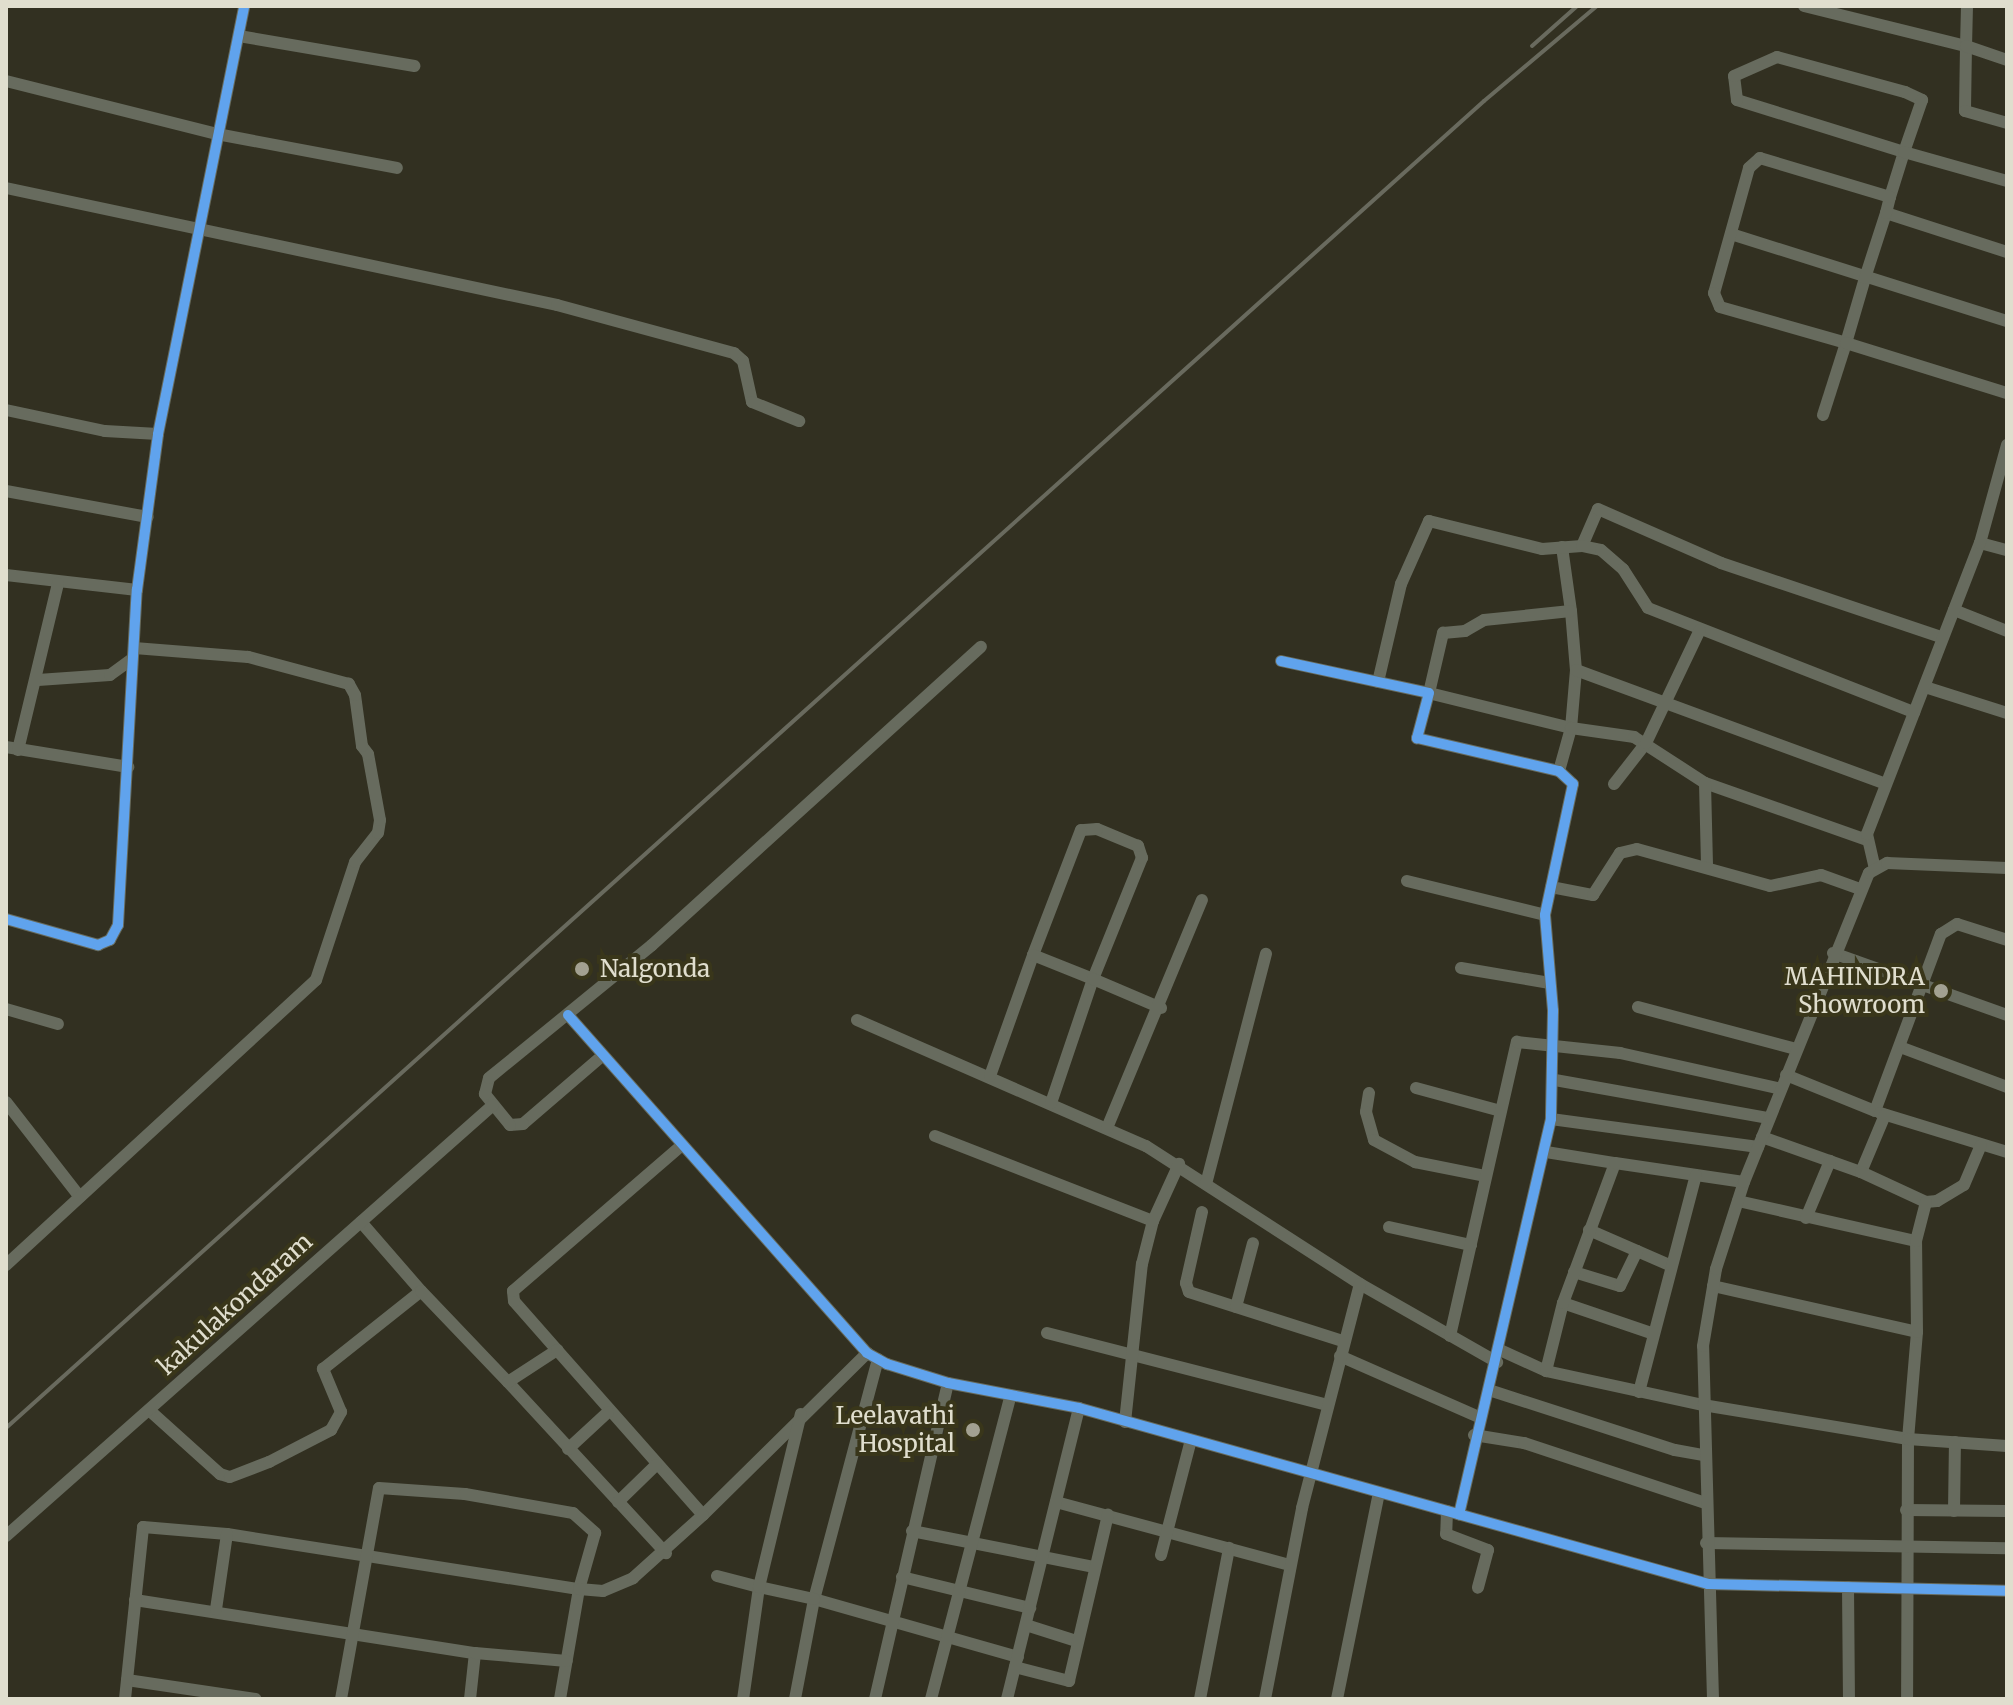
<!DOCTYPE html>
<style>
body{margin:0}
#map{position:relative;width:2013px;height:1705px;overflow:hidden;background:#323021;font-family:Merriweather,serif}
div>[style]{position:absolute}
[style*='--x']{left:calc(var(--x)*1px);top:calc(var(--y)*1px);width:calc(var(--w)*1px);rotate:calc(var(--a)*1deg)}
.minor>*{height:12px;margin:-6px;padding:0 6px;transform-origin:6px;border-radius:6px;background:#676b5e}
.rail>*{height:4px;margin:-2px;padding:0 2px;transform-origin:2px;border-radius:2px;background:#696a5e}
.cycleway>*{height:10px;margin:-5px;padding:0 5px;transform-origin:5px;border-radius:5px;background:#60a3ed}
.dots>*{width:22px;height:22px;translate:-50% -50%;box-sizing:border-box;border:4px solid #39361a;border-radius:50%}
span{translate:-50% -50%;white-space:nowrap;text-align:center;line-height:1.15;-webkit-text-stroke:8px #39361a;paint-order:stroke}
.poi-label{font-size:24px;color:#e0dece}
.left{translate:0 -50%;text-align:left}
.right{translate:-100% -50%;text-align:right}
.street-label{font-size:24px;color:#e0dece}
.frame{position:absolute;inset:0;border:8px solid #e0dece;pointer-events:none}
</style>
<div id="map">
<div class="minor">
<div style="--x:1804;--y:6;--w:167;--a:13.9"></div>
<div style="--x:1966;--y:46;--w:65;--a:90.9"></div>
<div style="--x:1965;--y:111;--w:44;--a:15.9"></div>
<div style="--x:1967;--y:6;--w:40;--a:91.4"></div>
<div style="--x:1966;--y:46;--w:43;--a:18.9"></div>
<div style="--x:239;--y:36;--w:178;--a:9.7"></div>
<div style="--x:6;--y:81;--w:218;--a:14.1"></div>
<div style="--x:217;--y:134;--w:183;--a:10.7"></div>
<div style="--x:6;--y:188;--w:563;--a:11.99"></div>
<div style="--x:557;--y:305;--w:183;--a:15.2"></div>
<div style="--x:734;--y:353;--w:12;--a:42"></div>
<div style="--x:743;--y:361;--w:42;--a:77.6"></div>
<div style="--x:752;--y:402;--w:51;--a:22"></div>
<div style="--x:1890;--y:197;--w:47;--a:-72.7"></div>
<div style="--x:1904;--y:152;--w:175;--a:-162.7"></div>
<div style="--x:1737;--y:100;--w:24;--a:-97"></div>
<div style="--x:1734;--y:76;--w:47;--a:-23.8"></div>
<div style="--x:1777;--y:57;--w:133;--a:15.3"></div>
<div style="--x:1905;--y:92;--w:19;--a:25"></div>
<div style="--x:1922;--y:100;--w:55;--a:109.1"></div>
<div style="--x:1904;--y:152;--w:107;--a:15.7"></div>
<div style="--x:1886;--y:213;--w:127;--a:17.9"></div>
<div style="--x:1731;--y:234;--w:289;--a:17.5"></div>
<div style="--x:6;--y:410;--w:101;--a:12"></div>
<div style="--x:105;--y:431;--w:53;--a:3.2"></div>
<div style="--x:1823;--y:415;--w:76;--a:-72.3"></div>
<div style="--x:1846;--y:343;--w:68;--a:-73.7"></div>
<div style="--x:1865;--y:278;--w:68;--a:-72.1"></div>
<div style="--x:1886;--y:213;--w:16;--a:-76"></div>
<div style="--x:1890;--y:197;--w:136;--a:-163.3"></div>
<div style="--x:1760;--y:158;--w:15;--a:138"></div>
<div style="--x:1749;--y:168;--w:130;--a:105.6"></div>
<div style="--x:1714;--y:293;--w:15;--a:67"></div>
<div style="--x:1720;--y:307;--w:131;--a:15.9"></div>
<div style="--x:1846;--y:343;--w:169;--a:17.3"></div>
<div style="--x:6;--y:491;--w:144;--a:10.4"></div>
<div style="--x:1980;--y:543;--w:28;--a:15"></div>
<div style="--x:1582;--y:546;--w:40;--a:-66.6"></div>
<div style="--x:1598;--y:509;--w:134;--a:23.7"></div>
<div style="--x:1721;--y:563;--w:232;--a:18.6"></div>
<div style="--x:1562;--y:547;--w:65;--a:82"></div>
<div style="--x:6;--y:575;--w:132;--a:6.5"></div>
<div style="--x:1954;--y:610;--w:57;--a:21.6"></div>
<div style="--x:1571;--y:611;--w:59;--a:85.2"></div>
<div style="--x:1576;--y:670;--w:58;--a:94.9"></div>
<div style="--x:1571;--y:728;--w:146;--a:-166.2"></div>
<div style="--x:1429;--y:693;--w:62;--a:-76.9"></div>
<div style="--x:1443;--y:633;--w:22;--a:-5"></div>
<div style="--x:1465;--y:631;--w:22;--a:-30"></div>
<div style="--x:1484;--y:620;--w:87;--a:-5.9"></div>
<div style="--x:1281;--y:661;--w:151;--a:12.2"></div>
<div style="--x:1429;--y:693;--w:47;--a:104.9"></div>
<div style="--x:1417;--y:738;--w:146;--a:13.1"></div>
<div style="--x:1559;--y:771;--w:19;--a:43"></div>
<div style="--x:1573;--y:784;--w:134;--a:102.1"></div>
<div style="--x:1545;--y:915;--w:96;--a:85.2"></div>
<div style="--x:1553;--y:1011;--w:108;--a:91.1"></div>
<div style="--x:1551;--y:1119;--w:406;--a:103.1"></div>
<div style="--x:1576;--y:670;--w:327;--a:20.2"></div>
<div style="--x:38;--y:680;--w:72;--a:-4"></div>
<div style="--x:110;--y:675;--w:27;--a:-36"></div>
<div style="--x:1378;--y:682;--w:101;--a:-76.8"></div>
<div style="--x:1401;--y:584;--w:69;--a:-66"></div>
<div style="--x:1429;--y:521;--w:116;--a:13.9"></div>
<div style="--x:1542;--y:549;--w:40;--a:-4.3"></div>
<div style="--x:1582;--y:546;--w:19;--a:12"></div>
<div style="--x:1601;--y:550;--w:29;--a:41"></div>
<div style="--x:1623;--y:569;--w:46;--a:57.3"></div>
<div style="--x:1648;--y:608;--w:286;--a:21.4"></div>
<div style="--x:1925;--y:687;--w:86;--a:17.6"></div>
<div style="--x:6;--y:747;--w:124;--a:9.3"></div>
<div style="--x:18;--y:750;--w:171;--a:-76.5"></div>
<div style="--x:1559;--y:771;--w:45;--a:-74.4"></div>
<div style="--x:1571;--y:728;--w:64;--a:8.1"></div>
<div style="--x:1634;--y:737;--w:85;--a:32.9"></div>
<div style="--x:1705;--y:783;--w:172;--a:19.4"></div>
<div style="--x:1705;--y:783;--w:82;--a:88.6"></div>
<div style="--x:1614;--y:784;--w:52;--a:-52"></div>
<div style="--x:1646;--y:743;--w:125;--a:-64.5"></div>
<div style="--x:1875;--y:869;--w:36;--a:-103"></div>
<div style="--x:1867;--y:834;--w:312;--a:-68.8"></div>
<div style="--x:1980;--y:543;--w:102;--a:-74.6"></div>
<div style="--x:1407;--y:881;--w:142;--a:13.8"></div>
<div style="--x:1551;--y:887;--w:43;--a:10.8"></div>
<div style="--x:1593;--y:895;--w:50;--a:-57.3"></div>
<div style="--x:1620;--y:853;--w:17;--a:-13"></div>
<div style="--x:1637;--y:849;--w:138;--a:15.5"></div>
<div style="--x:1770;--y:886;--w:52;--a:-12.2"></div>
<div style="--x:1821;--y:875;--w:41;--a:19.7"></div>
<div style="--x:6;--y:919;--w:96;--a:15.8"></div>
<div style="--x:98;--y:945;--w:13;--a:-23"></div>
<div style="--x:110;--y:940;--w:17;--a:-62"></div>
<div style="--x:118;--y:925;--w:336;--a:-86.8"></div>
<div style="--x:137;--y:590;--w:157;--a:-82.3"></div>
<div style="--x:158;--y:434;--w:437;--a:-78.6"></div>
<div style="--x:1833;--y:953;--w:185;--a:19.6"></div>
<div style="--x:1461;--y:968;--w:90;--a:9.6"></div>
<div style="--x:1638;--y:1007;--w:163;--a:14.9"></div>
<div style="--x:6;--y:1009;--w:54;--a:16.1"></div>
<div style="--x:568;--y:1015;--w:451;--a:48.5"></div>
<div style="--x:867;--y:1353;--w:23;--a:29"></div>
<div style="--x:887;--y:1364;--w:64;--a:17.3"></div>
<div style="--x:948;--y:1383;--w:133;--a:10.8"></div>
<div style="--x:1079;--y:1408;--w:653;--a:15.63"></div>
<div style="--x:1708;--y:1584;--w:299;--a:1.3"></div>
<div style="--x:857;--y:1020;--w:315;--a:23.6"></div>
<div style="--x:1146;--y:1146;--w:255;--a:32.8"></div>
<div style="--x:1360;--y:1284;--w:158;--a:29.7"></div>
<div style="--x:1900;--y:1047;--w:114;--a:20.5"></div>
<div style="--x:602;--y:1056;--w:104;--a:139.3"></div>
<div style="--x:523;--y:1124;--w:13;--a:176"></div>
<div style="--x:510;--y:1125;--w:40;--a:-129"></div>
<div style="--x:485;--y:1094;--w:16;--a:-76"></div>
<div style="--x:489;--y:1078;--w:210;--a:-39.2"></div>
<div style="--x:652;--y:945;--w:444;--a:-42.2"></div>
<div style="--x:1786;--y:1075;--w:96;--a:22"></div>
<div style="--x:1875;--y:1111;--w:189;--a:-69.6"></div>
<div style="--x:1941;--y:934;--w:19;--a:-32"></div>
<div style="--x:1957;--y:924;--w:52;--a:17.7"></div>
<div style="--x:990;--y:1076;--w:128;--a:-70.4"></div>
<div style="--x:1555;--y:1080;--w:217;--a:10.1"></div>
<div style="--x:1416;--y:1088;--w:84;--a:15.2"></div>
<div style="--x:1369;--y:1093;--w:19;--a:99"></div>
<div style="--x:1366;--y:1112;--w:29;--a:74"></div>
<div style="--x:1374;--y:1140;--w:47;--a:28.2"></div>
<div style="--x:1415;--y:1162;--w:71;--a:11.3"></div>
<div style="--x:6;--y:1102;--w:120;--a:52.1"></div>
<div style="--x:1051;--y:1103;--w:131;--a:-71.3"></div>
<div style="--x:1093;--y:979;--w:131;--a:-68"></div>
<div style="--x:1142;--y:858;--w:13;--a:-108"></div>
<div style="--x:1138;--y:846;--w:44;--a:-157.5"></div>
<div style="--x:1097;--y:829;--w:16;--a:176"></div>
<div style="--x:1081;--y:830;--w:134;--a:111"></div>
<div style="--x:1033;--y:955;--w:65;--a:21.8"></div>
<div style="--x:1093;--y:979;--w:74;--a:23.1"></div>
<div style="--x:1880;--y:1113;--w:133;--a:17.1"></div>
<div style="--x:1551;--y:1119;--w:209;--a:7.7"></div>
<div style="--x:1107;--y:1128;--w:247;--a:-67.4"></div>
<div style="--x:935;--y:1136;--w:234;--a:21.3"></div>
<div style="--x:1762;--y:1137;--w:105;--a:19.5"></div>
<div style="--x:1861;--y:1172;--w:62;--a:-67.2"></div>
<div style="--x:1546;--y:1152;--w:70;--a:9.1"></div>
<div style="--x:1861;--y:1172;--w:72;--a:24.8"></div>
<div style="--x:1926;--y:1202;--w:11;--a:-5"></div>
<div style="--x:1937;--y:1201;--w:31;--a:-31"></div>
<div style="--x:1964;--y:1185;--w:43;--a:-67"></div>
<div style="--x:1206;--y:1184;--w:238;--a:-75.4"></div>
<div style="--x:1738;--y:1201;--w:182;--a:12.7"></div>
<div style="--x:1202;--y:1212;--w:73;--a:102.7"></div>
<div style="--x:1186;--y:1283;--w:9;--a:72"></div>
<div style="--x:1189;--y:1292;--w:162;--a:17.7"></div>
<div style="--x:1806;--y:1218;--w:62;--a:-67.2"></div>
<div style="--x:361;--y:1222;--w:91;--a:49"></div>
<div style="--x:1389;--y:1227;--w:84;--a:12.4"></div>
<div style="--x:1589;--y:1230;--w:87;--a:23.6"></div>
<div style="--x:6;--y:1265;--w:421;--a:-42.6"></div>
<div style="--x:316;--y:980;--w:124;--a:-71.7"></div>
<div style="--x:355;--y:862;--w:37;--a:-52"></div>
<div style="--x:378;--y:833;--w:13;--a:-81"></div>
<div style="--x:380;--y:820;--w:67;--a:-100.3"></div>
<div style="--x:368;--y:754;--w:10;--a:-127"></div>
<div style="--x:362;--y:746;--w:51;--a:-97.8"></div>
<div style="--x:355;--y:695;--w:13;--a:-119"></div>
<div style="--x:349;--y:684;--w:105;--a:-165"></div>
<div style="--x:248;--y:657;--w:114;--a:-175.5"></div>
<div style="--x:1574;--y:1272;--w:48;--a:16.9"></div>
<div style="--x:1620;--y:1286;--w:39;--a:-64"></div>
<div style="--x:1713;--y:1286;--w:209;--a:12.7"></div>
<div style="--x:1917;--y:1332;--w:107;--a:94.8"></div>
<div style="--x:1908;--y:1439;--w:260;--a:90.2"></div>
<div style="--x:1563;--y:1303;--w:93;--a:18.8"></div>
<div style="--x:1236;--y:1307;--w:66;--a:-75.1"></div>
<div style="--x:1917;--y:1332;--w:91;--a:-90.6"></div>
<div style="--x:1916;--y:1241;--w:40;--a:-75.6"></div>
<div style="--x:1047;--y:1333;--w:289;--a:14.4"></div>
<div style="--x:1450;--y:1336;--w:302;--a:-77.2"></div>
<div style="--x:1517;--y:1042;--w:104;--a:6.1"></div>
<div style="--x:1620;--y:1053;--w:165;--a:12.6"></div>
<div style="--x:557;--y:1350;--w:65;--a:-131.3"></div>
<div style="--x:514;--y:1301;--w:10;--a:-96"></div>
<div style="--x:513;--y:1291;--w:223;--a:-40.8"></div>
<div style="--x:1500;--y:1350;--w:51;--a:24.5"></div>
<div style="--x:1546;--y:1371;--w:161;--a:12.2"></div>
<div style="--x:1703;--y:1405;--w:208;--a:9.4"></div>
<div style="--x:1908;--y:1439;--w:99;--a:4"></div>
<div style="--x:1340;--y:1356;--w:154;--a:23.7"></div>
<div style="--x:878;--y:1359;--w:248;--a:104.9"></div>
<div style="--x:814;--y:1599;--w:212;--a:15.9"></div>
<div style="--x:1546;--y:1371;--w:70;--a:-76"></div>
<div style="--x:1563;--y:1303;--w:149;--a:-69.6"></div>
<div style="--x:1615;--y:1163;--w:130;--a:8.4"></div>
<div style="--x:508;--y:1382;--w:233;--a:47.3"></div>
<div style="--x:1489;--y:1390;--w:195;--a:17.9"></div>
<div style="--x:1675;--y:1450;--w:29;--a:10"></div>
<div style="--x:1639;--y:1392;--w:224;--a:-75.3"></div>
<div style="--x:149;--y:1410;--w:96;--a:42"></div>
<div style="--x:220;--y:1474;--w:10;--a:17"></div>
<div style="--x:230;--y:1477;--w:42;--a:-21"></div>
<div style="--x:269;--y:1462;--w:70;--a:-27.3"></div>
<div style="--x:331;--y:1430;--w:21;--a:-61"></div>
<div style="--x:341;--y:1412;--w:47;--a:-112.7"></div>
<div style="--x:323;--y:1369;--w:125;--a:-38.5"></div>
<div style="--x:421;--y:1291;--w:126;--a:46.3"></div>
<div style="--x:508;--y:1382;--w:59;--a:-33.1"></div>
<div style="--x:557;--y:1350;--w:220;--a:48.5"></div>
<div style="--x:703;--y:1515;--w:231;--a:-44.6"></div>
<div style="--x:1125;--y:1422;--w:159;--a:-83.9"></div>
<div style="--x:1142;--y:1264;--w:44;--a:-75.7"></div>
<div style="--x:1153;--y:1221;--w:63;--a:-65.5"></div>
<div style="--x:1474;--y:1435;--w:51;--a:9.1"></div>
<div style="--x:1524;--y:1443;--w:191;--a:18.3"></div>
<div style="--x:568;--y:1449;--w:54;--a:-42.8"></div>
<div style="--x:618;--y:1502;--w:53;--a:-44.2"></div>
<div style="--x:1056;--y:1502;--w:241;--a:15.1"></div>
<div style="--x:1906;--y:1510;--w:101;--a:0.6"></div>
<div style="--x:1447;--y:1511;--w:23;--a:92"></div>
<div style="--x:1446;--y:1534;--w:45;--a:20.9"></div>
<div style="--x:1488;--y:1550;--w:39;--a:105"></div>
<div style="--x:1954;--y:1511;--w:69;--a:-89.2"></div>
<div style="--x:912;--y:1531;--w:186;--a:11.2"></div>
<div style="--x:227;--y:1534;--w:356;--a:8.9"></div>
<div style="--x:579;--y:1589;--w:112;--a:99.8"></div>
<div style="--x:6;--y:1536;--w:650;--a:-41.51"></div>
<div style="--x:1706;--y:1543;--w:301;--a:1"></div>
<div style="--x:1161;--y:1555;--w:119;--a:-75.4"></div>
<div style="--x:717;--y:1576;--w:43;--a:14.7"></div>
<div style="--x:759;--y:1587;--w:113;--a:98.1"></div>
<div style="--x:902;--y:1577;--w:132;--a:13.6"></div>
<div style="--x:1848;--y:1587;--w:112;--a:89.5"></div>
<div style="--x:135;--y:1600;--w:344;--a:8.9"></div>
<div style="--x:475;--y:1653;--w:46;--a:96.2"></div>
<div style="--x:1026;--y:1625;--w:52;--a:17.7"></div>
<div style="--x:475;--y:1653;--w:92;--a:5"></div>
<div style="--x:1015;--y:1667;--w:56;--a:14.5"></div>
<div style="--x:1069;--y:1681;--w:171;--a:-76.8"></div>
<div style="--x:127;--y:1680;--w:130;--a:8.4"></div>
<div style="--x:125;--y:1699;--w:173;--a:-84"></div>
<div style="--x:143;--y:1527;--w:84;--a:4.8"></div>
<div style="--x:227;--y:1534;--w:76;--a:98.3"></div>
<div style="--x:341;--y:1699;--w:214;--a:-79.8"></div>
<div style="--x:379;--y:1488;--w:86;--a:4"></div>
<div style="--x:465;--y:1494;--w:110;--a:10"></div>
<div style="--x:573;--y:1513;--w:30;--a:42"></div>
<div style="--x:595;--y:1533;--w:58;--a:105.9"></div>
<div style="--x:579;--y:1589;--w:24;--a:5"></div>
<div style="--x:603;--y:1591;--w:33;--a:-23"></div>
<div style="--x:633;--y:1578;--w:94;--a:-42"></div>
<div style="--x:795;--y:1699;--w:102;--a:-79.2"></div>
<div style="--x:814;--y:1599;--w:56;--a:-167.7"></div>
<div style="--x:759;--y:1587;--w:178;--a:-76.4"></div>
<div style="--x:875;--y:1699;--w:324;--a:-77"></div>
<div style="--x:931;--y:1699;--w:314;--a:-75.3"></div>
<div style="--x:1007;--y:1699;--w:300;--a:-76.1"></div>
<div style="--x:1200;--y:1699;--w:154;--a:-79.1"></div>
<div style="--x:1265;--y:1699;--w:195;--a:-79"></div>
<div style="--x:1302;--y:1508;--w:231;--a:-75.5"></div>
<div style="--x:1337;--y:1699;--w:210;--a:-78.5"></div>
<div style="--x:1713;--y:1699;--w:353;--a:-91.6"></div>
<div style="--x:1703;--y:1346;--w:78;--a:-80.4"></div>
<div style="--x:1716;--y:1269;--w:91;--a:-72.2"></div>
<div style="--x:1744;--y:1182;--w:333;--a:-68"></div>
<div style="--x:1869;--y:873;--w:21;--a:-29"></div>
<div style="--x:1887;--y:863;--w:120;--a:2.4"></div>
</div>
<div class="rail">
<div style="--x:1532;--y:46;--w:60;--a:-41.6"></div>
<div style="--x:6;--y:1428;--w:1986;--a:-41.92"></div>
<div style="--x:1484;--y:101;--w:148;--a:-40.1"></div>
</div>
<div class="cycleway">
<div style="--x:1281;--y:661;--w:151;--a:12.2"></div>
<div style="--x:1429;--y:693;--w:47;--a:104.9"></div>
<div style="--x:1417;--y:738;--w:146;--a:13.1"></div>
<div style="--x:1559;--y:771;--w:19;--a:43"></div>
<div style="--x:1573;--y:784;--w:134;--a:102.1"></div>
<div style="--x:1545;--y:915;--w:96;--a:85.2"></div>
<div style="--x:1553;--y:1011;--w:108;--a:91.1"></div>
<div style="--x:1551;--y:1119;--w:406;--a:103.1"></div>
<div style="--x:6;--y:919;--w:96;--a:15.8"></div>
<div style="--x:98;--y:945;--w:13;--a:-23"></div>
<div style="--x:110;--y:940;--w:17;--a:-62"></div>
<div style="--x:118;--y:925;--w:336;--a:-86.8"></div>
<div style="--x:137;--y:590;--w:157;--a:-82.3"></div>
<div style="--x:158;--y:434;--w:437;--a:-78.6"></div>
<div style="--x:568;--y:1015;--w:451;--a:48.5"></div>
<div style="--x:867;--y:1353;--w:23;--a:29"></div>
<div style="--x:887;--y:1364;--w:64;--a:17.3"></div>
<div style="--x:948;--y:1383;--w:133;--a:10.8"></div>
<div style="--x:1079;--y:1408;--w:653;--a:15.63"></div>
<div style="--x:1708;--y:1584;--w:299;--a:1.3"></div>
</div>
<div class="dots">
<div style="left:582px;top:969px;background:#a3a191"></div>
<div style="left:1941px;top:991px;background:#a3a191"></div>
<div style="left:973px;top:1430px;background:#a3a191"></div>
</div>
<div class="poi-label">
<span class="left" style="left:600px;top:969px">Nalgonda</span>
<span class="right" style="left:1925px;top:991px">MAHINDRA<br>Showroom</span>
<span class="right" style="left:955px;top:1430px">Leelavathi<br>Hospital</span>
</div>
<div class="street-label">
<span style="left:235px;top:1304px;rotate:-42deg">kakulakondaram</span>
</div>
<div class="frame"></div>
</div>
